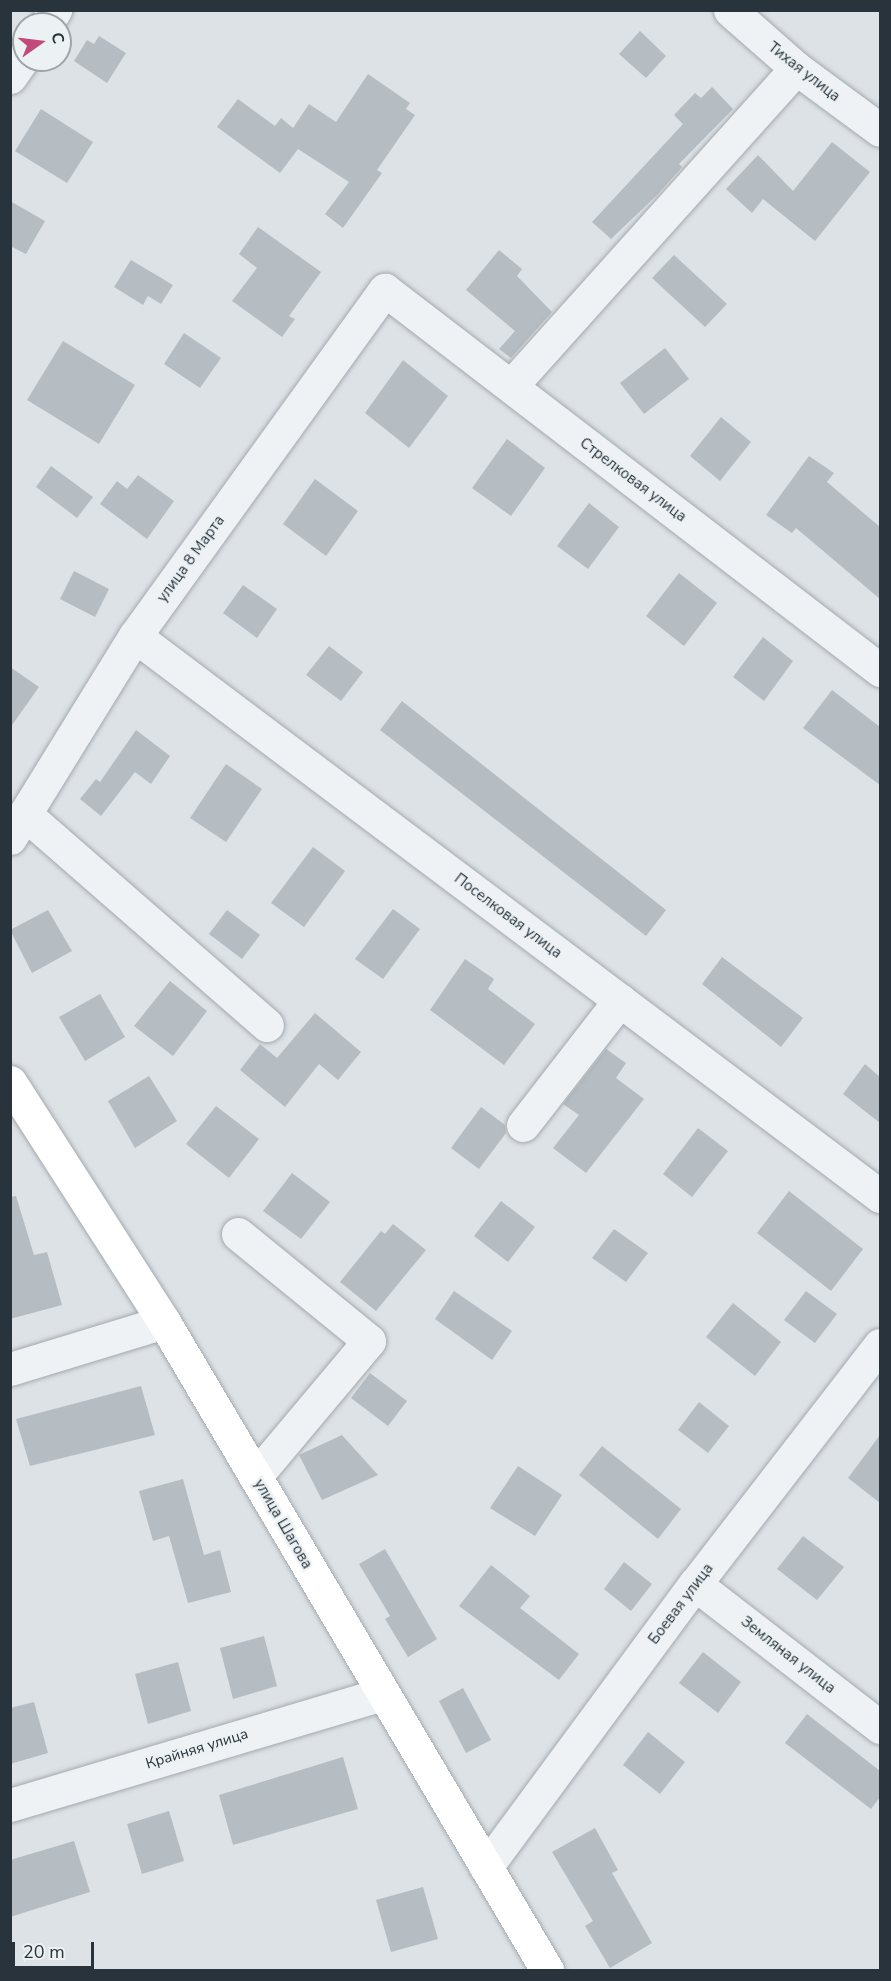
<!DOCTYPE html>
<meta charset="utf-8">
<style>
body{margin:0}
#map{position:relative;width:891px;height:1981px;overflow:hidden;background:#dde2e6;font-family:"Nunito Sans",sans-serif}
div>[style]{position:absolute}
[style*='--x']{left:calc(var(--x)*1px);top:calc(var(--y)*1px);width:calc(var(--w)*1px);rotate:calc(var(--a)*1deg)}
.building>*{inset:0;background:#b5bdc2}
.roads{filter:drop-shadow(0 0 2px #a3aaaf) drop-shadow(0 0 2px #a3aaaf)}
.minor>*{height:33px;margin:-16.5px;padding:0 16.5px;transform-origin:16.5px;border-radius:16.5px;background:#eff2f4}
.major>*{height:33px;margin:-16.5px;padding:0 16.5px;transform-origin:16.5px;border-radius:16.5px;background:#fff}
span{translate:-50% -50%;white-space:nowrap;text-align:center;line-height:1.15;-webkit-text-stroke:5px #ecf1f4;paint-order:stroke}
.street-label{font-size:15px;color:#28333b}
.frame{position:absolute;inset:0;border:12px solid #28333b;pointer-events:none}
.north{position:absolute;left:12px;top:12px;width:60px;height:60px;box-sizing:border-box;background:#ecf1f4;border:2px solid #9ea5aa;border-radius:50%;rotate:76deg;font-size:16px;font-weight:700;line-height:24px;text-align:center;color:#28333b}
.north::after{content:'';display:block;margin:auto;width:21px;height:27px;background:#c24a7a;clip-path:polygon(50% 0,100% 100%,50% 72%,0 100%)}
.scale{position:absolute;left:12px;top:1942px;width:82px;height:27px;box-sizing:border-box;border:3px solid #28333b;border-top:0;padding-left:8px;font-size:18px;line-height:21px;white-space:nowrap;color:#28333b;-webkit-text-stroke:4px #ecf1f4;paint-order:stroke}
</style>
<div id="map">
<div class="building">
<div style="clip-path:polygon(640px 31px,666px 56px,646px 78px,619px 54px)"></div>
<div style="clip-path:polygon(99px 36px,126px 53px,107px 83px,74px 61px,87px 40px,94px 44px)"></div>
<div style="clip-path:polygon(368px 74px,410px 103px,406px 109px,415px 115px,377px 170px,382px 173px,343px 228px,325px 214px,349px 182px,298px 149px,280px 173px,217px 127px,238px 99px,275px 126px,281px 118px,293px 128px,309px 104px,336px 122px)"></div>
<div style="clip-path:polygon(712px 87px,733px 109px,679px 164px,682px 167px,657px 195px,611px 239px,592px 222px,683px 124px,674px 115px,695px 93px,701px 98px)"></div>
<div style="clip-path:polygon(41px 109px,93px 142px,67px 183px,15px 151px)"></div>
<div style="clip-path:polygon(832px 142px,870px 172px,815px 241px,763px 199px,752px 213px,726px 189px,758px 155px,793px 191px)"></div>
<div style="clip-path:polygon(10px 201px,45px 221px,26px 254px,10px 246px)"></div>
<div style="clip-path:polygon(258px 227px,321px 272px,289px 316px,295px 319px,282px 337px,232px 301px,257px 268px,239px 254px)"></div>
<div style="clip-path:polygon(499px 250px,522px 269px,517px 276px,552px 312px,511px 358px,499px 349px,515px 331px,466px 290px)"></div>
<div style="clip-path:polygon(674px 255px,727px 304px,705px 327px,652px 278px)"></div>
<div style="clip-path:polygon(131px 260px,173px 285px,161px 304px,148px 296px,143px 305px,114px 287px)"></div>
<div style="clip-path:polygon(184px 333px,221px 358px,200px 388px,164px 364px)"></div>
<div style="clip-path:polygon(63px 341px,135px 385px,99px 444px,27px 400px)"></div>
<div style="clip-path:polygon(665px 348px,689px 379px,644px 414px,620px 383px)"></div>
<div style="clip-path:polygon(403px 360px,448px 396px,409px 448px,365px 413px)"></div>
<div style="clip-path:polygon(721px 417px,751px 442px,720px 481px,690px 456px)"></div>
<div style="clip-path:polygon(507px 439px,545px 468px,511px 516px,472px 488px)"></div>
<div style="clip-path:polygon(809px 456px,834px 473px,827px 482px,880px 527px,880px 599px,796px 528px,792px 533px,766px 515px)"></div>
<div style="clip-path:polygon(51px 466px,93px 497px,77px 518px,36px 487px)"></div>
<div style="clip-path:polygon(138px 475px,174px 501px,147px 539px,100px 504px,117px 481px,127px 489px)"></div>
<div style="clip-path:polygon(315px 479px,358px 511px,326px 556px,283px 524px)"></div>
<div style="clip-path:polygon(589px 503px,619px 527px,588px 569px,557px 546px)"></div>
<div style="clip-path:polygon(74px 571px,109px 589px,95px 617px,60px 599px)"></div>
<div style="clip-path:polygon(679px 573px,717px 603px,684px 646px,646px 616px)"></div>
<div style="clip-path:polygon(243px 585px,277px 609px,257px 638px,223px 613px)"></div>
<div style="clip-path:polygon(763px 637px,793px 661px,764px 701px,733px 677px)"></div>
<div style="clip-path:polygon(329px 646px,363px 672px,341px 701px,306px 675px)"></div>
<div style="clip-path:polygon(10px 667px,39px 687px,10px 728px)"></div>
<div style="clip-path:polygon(832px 690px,880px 727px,880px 785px,803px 728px)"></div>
<div style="clip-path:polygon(402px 701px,666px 910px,646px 936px,380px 730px)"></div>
<div style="clip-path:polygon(136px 730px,170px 756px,151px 784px,135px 772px,101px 816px,80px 799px,96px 779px,100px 782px)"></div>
<div style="clip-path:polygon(226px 764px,262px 789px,226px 842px,190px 818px)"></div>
<div style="clip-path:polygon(313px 847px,345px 871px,304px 927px,271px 903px)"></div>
<div style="clip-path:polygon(393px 909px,420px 929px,383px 979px,355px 959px)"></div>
<div style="clip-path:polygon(48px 910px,72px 951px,32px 973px,10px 930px)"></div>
<div style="clip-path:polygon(227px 910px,260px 935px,242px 959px,209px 934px)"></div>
<div style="clip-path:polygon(722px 957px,803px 1018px,781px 1047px,702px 984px)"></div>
<div style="clip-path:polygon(465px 959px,494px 979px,488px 989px,535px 1024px,504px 1065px,430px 1010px)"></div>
<div style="clip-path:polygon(170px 981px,207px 1011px,173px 1056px,134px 1026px)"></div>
<div style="clip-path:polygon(100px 994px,125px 1037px,85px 1061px,59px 1017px)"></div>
<div style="clip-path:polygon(315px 1013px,361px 1052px,338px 1080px,319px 1064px,285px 1107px,240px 1070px,260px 1044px,277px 1058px)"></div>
<div style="clip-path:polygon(606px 1049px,626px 1063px,616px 1078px,644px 1099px,586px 1173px,553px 1148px,579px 1115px,563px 1104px)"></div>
<div style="clip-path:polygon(865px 1064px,880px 1077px,880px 1123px,843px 1094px)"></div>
<div style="clip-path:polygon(149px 1076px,177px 1121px,135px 1148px,108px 1101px)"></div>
<div style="clip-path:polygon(216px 1106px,259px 1139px,229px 1178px,186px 1144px)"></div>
<div style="clip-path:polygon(481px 1107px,505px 1125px,506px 1133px,479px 1169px,451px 1148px)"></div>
<div style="clip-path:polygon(698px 1128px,728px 1151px,692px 1197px,663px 1174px)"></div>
<div style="clip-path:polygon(292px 1173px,330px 1202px,301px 1239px,263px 1211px)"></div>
<div style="clip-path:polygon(789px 1191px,863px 1249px,831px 1291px,757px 1233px)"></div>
<div style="clip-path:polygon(16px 1196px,34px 1255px,47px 1252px,62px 1305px,10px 1319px,10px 1197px)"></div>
<div style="clip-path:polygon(501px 1201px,535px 1227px,508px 1262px,474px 1236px)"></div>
<div style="clip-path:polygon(393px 1224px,426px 1250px,376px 1311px,340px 1282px,381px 1231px,385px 1234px)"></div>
<div style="clip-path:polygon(614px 1229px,648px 1253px,626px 1282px,592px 1258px)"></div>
<div style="clip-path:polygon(454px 1291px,512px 1331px,492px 1360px,435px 1319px)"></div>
<div style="clip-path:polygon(806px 1291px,837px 1314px,815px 1343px,784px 1320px)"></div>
<div style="clip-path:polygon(733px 1303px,781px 1342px,755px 1376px,706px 1337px)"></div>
<div style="clip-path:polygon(370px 1373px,407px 1401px,388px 1426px,351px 1398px)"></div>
<div style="clip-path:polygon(141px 1386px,155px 1435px,30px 1466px,16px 1419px)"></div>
<div style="clip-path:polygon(699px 1402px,729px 1426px,708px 1453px,678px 1430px)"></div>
<div style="clip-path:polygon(342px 1435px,378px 1475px,322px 1500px,299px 1455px)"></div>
<div style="clip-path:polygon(880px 1435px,880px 1503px,848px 1478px)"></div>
<div style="clip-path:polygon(602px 1446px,681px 1509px,658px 1539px,579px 1475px)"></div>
<div style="clip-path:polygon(518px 1466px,562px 1495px,535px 1536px,490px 1508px)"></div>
<div style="clip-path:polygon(183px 1479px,204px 1555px,220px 1550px,231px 1592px,188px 1603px,169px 1536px,153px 1541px,139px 1491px)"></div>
<div style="clip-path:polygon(803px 1536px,844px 1567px,817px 1600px,777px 1569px)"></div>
<div style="clip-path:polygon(385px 1549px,437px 1639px,408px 1657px,385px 1619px,390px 1616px,359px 1564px)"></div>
<div style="clip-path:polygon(624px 1562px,652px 1584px,631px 1611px,604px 1589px)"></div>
<div style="clip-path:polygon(491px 1565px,530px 1596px,520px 1608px,579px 1654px,559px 1680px,459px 1606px)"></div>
<div style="clip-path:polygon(264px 1636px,277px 1686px,233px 1699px,220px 1648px)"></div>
<div style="clip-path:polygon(703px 1652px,741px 1682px,718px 1713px,679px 1683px)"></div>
<div style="clip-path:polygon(178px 1662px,191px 1711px,148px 1724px,135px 1674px)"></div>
<div style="clip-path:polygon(463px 1688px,491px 1740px,466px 1753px,439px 1701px)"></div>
<div style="clip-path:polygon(34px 1702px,48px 1753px,10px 1764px,10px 1708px)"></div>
<div style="clip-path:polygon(807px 1714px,880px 1771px,880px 1797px,871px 1809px,785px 1743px)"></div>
<div style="clip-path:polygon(648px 1732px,685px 1762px,660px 1794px,623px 1765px)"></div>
<div style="clip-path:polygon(343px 1757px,358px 1809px,233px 1845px,219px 1795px)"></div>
<div style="clip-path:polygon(169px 1811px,184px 1861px,142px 1874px,127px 1824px)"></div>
<div style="clip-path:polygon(595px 1828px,618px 1870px,612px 1873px,652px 1943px,610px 1968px,585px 1926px,593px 1921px,552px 1852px)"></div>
<div style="clip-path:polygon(74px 1841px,90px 1892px,10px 1917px,10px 1860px)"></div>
<div style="clip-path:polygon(423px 1887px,438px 1939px,391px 1952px,376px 1900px)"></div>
</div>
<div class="roads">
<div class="minor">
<div style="--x:730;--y:10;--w:88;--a:41.3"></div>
<div style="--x:796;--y:68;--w:104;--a:36.4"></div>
<div style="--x:46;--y:24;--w:17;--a:-57"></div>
<div style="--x:10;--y:77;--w:24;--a:-55"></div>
<div style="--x:511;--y:386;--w:427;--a:-48.1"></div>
<div style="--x:135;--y:636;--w:932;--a:36.93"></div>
<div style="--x:25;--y:814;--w:321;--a:41.1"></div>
<div style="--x:10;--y:838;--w:238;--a:-58.3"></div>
<div style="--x:135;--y:636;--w:427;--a:-54.2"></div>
<div style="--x:385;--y:290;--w:624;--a:37.51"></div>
<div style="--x:523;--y:1125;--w:158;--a:-52.2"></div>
<div style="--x:238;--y:1234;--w:169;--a:39.2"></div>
<div style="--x:369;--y:1341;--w:177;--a:130"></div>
<div style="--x:10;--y:1369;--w:161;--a:-17"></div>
<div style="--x:695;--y:1584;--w:234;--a:37.7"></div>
<div style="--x:10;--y:1805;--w:389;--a:-16.6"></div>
<div style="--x:486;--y:1867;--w:352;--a:-53.6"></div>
<div style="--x:695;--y:1584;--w:302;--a:-52.3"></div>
</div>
<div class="major">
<div style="--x:10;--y:1082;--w:285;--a:57.3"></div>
<div style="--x:164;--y:1322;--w:753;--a:59.41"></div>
</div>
</div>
<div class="street-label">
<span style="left:804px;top:72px;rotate:38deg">Тихая улица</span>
<span style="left:633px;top:480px;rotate:37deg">Стрелковая улица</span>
<span style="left:191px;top:559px;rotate:-54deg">улица 8 Марта</span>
<span style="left:508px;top:916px;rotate:37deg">Поселковая улица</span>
<span style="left:283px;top:1524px;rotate:60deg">улица Шагова</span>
<span style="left:681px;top:1604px;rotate:-53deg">Боевая улица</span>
<span style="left:788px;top:1655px;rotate:38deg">Земляная улица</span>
<span style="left:197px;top:1749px;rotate:-17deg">Крайняя улица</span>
</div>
<div class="frame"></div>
<div class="north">С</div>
<div class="scale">20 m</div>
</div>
